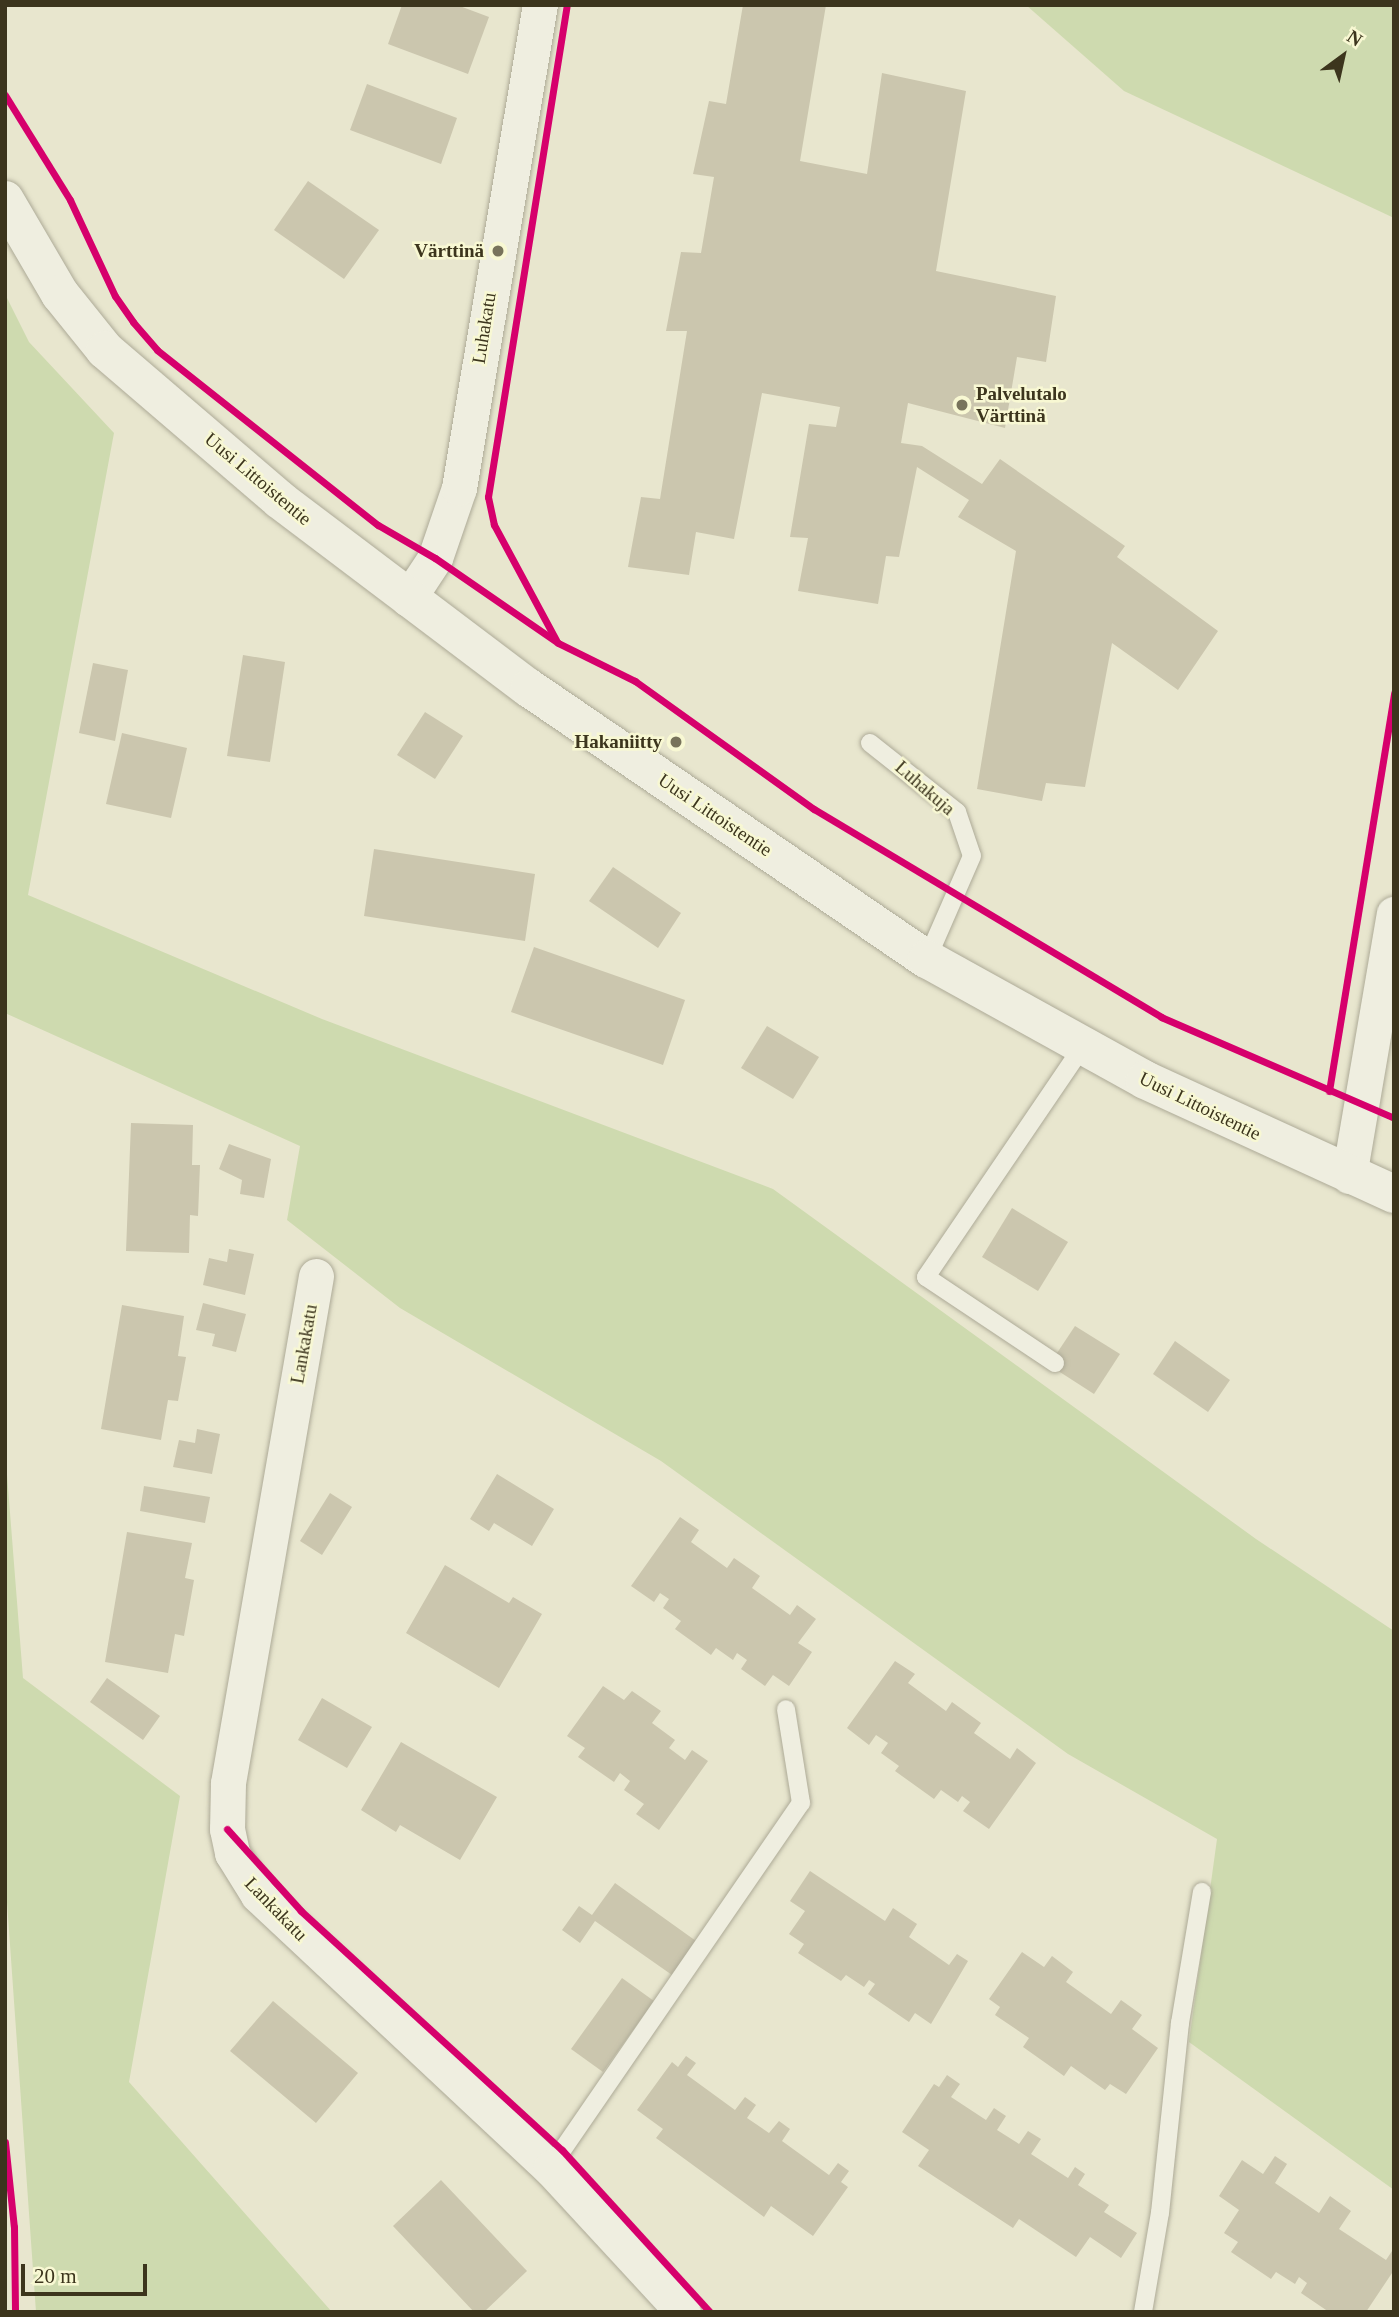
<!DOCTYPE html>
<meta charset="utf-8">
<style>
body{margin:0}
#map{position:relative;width:1399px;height:2317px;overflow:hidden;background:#e8e6ce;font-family:Georgia,serif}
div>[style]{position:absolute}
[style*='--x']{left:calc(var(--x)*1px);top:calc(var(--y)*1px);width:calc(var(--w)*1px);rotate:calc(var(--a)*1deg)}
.green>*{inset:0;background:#cedaaf}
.building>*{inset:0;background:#cbc6ae}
.roads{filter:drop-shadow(0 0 2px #adaa97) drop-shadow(0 0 2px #adaa97)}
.service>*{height:18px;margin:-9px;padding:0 9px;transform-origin:9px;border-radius:9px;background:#efeee0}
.minor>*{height:35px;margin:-17.5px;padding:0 17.5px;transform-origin:17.5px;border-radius:17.5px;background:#efeee0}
.tertiary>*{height:38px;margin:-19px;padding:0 19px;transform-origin:19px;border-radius:19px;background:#efeee0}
.cycleway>*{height:7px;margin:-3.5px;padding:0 3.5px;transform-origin:3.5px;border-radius:3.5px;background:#d6006c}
.dots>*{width:19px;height:19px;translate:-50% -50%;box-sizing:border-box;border:4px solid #f8f8d3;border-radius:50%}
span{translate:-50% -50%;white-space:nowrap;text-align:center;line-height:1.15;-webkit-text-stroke:5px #f8f8d3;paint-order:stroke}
.poi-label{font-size:19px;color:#3c351d;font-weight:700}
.right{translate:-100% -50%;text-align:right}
.left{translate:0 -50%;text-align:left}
.street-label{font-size:19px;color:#3c351d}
.frame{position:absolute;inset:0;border:7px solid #3c351d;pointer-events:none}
.north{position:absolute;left:1308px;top:21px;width:70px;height:70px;-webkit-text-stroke:5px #f8f8d3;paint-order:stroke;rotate:33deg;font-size:19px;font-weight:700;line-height:28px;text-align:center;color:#3c351d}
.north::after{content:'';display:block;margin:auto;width:24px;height:32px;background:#3c351d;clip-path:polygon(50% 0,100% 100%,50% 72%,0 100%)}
.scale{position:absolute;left:21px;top:2264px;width:126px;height:32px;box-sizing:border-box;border:4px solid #3c351d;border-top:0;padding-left:9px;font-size:21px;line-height:24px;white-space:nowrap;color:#3c351d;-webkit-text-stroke:5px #f8f8d3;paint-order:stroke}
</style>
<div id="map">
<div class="green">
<div style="clip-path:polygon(1026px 5px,1394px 5px,1394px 218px,1124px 91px)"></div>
<div style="clip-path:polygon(5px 294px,29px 342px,114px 433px,28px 895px,322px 1019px,773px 1189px,1256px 1539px,1394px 1631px,1394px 2190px,1189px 2042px,1217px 1839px,1068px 1754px,661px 1461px,400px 1308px,287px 1220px,300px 1146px,5px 1013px)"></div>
<div style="clip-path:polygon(5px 1449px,23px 1678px,180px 1796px,129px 2082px,332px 2312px,36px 2312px,5px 1874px)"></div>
</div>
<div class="building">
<div style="clip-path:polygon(402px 5px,457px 5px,489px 17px,468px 74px,388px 44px)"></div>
<div style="clip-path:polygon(743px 5px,826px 5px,800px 161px,867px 174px,882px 73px,966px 91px,936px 271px,1056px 296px,1046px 362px,1017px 357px,1005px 428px,908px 403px,901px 443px,922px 446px,982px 484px,1000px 459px,1125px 546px,1117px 557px,1218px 631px,1178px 690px,1112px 643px,1085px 787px,1046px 783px,1042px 801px,977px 789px,1016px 551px,958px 517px,969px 500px,917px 467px,899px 557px,886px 556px,878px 604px,798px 591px,808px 538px,790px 537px,809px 424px,836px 427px,840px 407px,762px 393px,734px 539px,696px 532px,689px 575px,628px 567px,641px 497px,660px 499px,687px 331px,666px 331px,681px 252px,701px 253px,714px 177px,693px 174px,709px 101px,726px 104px)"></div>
<div style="clip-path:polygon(367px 84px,457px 118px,441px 164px,350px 130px)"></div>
<div style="clip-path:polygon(308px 181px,379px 230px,344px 279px,274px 230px)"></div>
<div style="clip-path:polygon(243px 655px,285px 662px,270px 762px,227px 756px)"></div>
<div style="clip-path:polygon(93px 663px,128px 670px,115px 741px,79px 733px)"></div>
<div style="clip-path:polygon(425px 712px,463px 736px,435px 779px,397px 755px)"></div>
<div style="clip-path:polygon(122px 733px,187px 748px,171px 818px,106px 804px)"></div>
<div style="clip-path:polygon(374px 849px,535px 874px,525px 941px,364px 916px)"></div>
<div style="clip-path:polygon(613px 867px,681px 913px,658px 948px,589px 901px)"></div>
<div style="clip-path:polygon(534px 947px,685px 1000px,663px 1065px,511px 1012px)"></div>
<div style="clip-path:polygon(767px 1026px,819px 1057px,793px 1099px,741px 1068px)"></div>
<div style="clip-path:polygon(131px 1123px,193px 1125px,192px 1165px,200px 1165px,198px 1216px,190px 1215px,189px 1253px,126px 1251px)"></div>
<div style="clip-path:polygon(229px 1144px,271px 1159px,264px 1198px,240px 1194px,242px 1180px,219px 1169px)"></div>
<div style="clip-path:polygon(1012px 1208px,1068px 1242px,1038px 1291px,982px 1257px)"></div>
<div style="clip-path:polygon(229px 1249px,254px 1254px,245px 1295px,203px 1285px,209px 1258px,227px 1262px)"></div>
<div style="clip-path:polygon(203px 1303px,246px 1314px,236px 1352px,212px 1346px,215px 1334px,196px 1330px)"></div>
<div style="clip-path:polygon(122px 1305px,184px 1316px,178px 1356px,186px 1357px,178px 1401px,168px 1400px,161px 1440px,101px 1429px)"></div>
<div style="clip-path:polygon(1075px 1326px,1120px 1354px,1094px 1394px,1049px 1365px)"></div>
<div style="clip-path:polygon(1175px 1341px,1230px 1380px,1208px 1412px,1153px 1374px)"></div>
<div style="clip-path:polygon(197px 1429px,220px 1434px,212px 1474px,173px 1467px,179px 1440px,195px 1443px)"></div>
<div style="clip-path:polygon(497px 1474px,554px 1509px,532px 1546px,494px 1523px,489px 1531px,470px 1519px)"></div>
<div style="clip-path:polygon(144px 1486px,210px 1497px,205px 1523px,140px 1511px)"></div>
<div style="clip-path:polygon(330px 1493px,352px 1507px,322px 1555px,300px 1541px)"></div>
<div style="clip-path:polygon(680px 1517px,699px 1530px,691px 1542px,727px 1568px,734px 1558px,760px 1576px,752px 1588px,790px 1615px,797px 1605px,816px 1619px,798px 1643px,812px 1652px,789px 1686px,773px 1675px,765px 1686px,741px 1669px,747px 1660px,737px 1653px,733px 1660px,716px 1648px,711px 1655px,675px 1629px,681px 1621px,663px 1608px,669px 1599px,660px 1593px,654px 1602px,631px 1586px)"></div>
<div style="clip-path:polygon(127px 1532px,192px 1543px,185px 1578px,194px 1580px,184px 1636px,175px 1634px,168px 1673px,105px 1662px)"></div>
<div style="clip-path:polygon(445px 1565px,509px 1603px,513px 1597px,542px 1614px,499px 1688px,406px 1633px)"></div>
<div style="clip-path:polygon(895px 1661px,915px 1674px,908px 1683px,946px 1711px,952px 1702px,981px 1723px,974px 1733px,1010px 1759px,1017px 1748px,1036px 1763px,989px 1829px,963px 1811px,970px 1802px,962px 1796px,958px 1802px,941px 1790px,934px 1799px,895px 1771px,899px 1766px,881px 1753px,888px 1743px,876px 1735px,869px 1745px,847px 1728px)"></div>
<div style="clip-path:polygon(107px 1678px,160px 1716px,143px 1740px,90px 1702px)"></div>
<div style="clip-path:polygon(603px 1686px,624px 1700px,632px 1691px,661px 1711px,652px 1723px,675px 1740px,669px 1748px,685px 1760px,692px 1750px,708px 1761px,659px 1830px,636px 1814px,644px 1804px,624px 1790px,630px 1781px,620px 1773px,614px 1782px,578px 1757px,585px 1748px,567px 1736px)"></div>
<div style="clip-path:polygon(322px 1698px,372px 1727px,347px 1768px,298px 1740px)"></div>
<div style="clip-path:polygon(401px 1742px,497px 1797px,460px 1860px,400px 1825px,396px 1832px,361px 1810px)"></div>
<div style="clip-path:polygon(810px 1871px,885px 1921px,893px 1908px,917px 1924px,909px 1937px,949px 1965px,957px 1954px,968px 1961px,931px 2024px,915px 2013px,909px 2022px,868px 1994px,875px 1984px,869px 1980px,864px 1987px,846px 1975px,841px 1981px,798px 1953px,804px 1944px,789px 1934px,805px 1911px,790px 1901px)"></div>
<div style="clip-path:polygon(615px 1883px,696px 1941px,672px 1975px,595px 1921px,580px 1943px,562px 1930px,579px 1906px,592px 1915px)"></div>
<div style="clip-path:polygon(1022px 1952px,1044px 1967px,1052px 1956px,1073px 1972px,1066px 1982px,1111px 2014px,1121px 2000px,1142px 2015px,1132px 2029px,1158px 2048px,1126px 2094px,1110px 2084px,1105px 2090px,1071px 2066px,1064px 2076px,1023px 2047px,1029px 2038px,995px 2015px,1000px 2007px,989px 1999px)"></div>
<div style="clip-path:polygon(622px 1978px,654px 2001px,603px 2072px,571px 2049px)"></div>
<div style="clip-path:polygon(273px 2001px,358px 2073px,316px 2123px,230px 2051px)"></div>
<div style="clip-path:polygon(686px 2056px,696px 2063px,687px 2075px,735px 2110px,745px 2097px,756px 2105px,747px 2118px,769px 2133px,779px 2121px,790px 2129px,782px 2141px,829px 2175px,838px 2163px,849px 2171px,841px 2182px,848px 2187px,813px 2236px,771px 2206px,764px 2217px,656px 2138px,663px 2129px,637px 2110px,672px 2062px,678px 2067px)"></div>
<div style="clip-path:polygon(947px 2075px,960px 2084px,951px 2097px,986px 2120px,994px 2108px,1006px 2116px,997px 2130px,1019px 2144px,1028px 2131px,1041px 2139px,1031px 2154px,1068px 2178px,1075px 2167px,1085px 2174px,1078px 2185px,1109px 2205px,1104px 2212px,1137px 2233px,1121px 2258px,1090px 2237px,1076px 2257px,1019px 2219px,1013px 2228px,918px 2166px,929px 2150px,902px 2132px,934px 2084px,939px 2087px)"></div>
<div style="clip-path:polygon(1275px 2156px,1287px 2164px,1275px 2183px,1319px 2213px,1330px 2196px,1351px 2211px,1339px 2229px,1386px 2260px,1394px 2248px,1394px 2270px,1366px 2312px,1329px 2312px,1301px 2293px,1307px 2283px,1299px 2277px,1295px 2284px,1276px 2272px,1271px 2279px,1231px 2252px,1238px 2242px,1224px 2233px,1239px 2210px,1219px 2196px,1242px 2160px,1263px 2174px)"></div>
<div style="clip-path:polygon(441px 2180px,527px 2271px,484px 2312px,474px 2312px,393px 2226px)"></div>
</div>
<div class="roads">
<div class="service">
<div style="--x:870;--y:743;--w:111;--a:38.4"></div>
<div style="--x:957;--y:812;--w:46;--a:71.2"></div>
<div style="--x:972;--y:856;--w:112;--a:113.6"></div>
<div style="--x:1055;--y:1363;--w:155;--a:-146.3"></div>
<div style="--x:926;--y:1277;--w:279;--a:-55.8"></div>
<div style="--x:550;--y:2168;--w:443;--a:-55.5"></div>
<div style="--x:801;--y:1803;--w:95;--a:-99.1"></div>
<div style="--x:1143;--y:2312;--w:100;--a:-80.3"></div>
<div style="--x:1160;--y:2213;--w:191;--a:-84"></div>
<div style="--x:1180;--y:2023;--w:133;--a:-80.5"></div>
</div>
<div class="minor">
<div style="--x:408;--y:599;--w:49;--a:-56.6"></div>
<div style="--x:435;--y:558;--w:74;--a:-71.1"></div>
<div style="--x:459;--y:488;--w:490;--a:-80.5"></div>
<div style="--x:1349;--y:1176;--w:266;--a:-80.3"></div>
<div style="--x:316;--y:1276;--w:515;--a:99.85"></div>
<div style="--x:228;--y:1783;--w:46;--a:91.2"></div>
<div style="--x:227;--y:1829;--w:25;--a:78"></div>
<div style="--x:232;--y:1853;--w:49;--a:58.2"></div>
<div style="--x:258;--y:1895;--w:400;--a:43.1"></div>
<div style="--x:550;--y:2168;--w:196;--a:47.3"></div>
</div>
<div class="tertiary">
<div style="--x:5;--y:200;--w:109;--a:59.7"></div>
<div style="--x:60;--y:294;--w:72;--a:51.2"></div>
<div style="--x:105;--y:350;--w:230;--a:40.6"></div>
<div style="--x:280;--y:500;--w:312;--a:37.1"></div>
<div style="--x:529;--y:688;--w:482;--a:34.3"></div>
<div style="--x:927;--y:959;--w:249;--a:29"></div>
<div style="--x:1145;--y:1080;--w:274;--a:24.6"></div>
</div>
</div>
<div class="cycleway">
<div style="--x:5;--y:95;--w:123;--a:58.2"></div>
<div style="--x:70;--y:200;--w:106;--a:64.9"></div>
<div style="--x:115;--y:296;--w:32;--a:55"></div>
<div style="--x:133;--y:322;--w:37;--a:49"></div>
<div style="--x:157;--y:350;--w:282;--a:38.4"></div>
<div style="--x:378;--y:525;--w:66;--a:30.1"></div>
<div style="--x:435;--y:558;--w:150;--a:34.6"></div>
<div style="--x:558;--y:643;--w:86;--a:26.3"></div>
<div style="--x:635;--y:681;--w:220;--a:35.6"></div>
<div style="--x:814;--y:809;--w:405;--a:30.9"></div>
<div style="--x:1161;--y:1017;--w:254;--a:23.4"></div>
<div style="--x:556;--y:640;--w:131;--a:-118.3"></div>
<div style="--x:494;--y:525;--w:29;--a:-102"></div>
<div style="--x:488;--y:497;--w:498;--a:-80.9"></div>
<div style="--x:1329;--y:1091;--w:403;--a:-80.7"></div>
<div style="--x:227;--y:1829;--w:110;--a:47.9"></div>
<div style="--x:301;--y:1911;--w:354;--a:42.5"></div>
<div style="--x:562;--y:2150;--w:219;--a:47.6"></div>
<div style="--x:5;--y:2142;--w:85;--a:84"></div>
<div style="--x:14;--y:2227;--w:85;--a:89.3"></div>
</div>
<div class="dots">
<div style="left:498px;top:251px;background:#78735b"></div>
<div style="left:962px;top:405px;background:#78735b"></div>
<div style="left:676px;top:742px;background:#78735b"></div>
</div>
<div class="poi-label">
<span class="right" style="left:484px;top:251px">Värttinä</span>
<span class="left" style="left:976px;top:405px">Palvelutalo<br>Värttinä</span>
<span class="right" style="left:662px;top:742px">Hakaniitty</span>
</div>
<div class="street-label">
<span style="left:484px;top:328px;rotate:-81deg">Luhakatu</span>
<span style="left:258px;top:479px;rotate:40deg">Uusi Littoistentie</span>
<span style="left:925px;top:788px;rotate:41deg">Luhakuja</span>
<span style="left:715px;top:815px;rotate:34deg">Uusi Littoistentie</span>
<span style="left:1200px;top:1106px;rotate:26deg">Uusi Littoistentie</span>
<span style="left:304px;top:1344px;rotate:-80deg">Lankakatu</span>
<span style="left:276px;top:1909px;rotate:46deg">Lankakatu</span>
</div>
<div class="frame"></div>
<div class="north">N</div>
<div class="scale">20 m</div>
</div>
